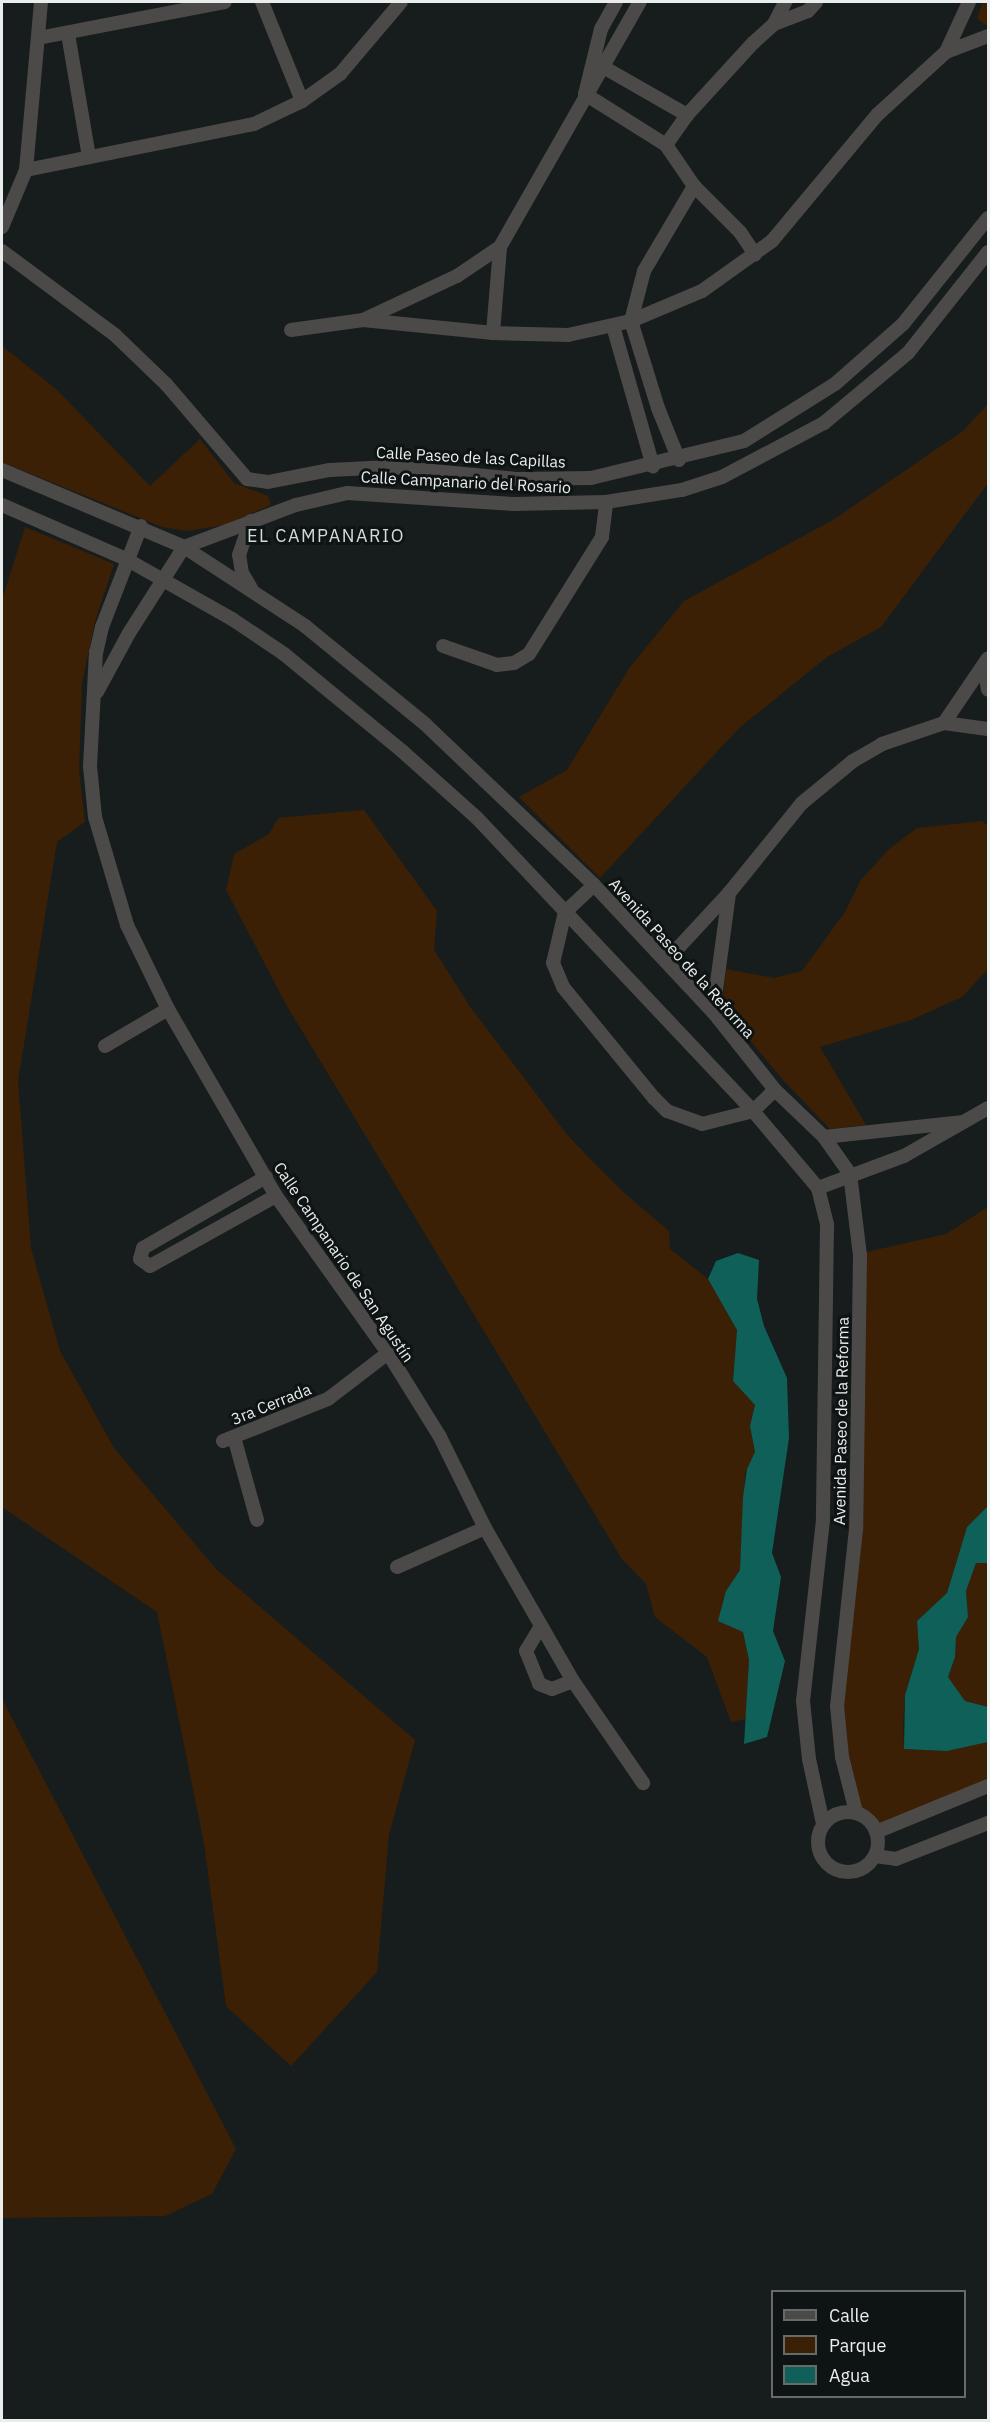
<!DOCTYPE html>
<meta charset="utf-8">
<style>
body{margin:0}
#map{position:relative;width:990px;height:2422px;overflow:hidden;background:#171d1c;font-family:"IBM Plex Sans",sans-serif}
div>[style]{position:absolute}
[style*='--x']{left:calc(var(--x)*1px);top:calc(var(--y)*1px);width:calc(var(--w)*1px);rotate:calc(var(--a)*1deg)}
.green>*{inset:0;background:#3c2005}
.water>*{inset:0;background:#0e6058}
.minor>*{height:14px;margin:-7px;padding:0 7px;transform-origin:7px;border-radius:7px;background:#4c4a48}
.minor>.ring{margin:-7px;padding:0;box-sizing:content-box;background:none;border:14px solid #4c4a48;border-radius:50%}
span{translate:-50% -50%;white-space:nowrap;text-align:center;line-height:1.15;-webkit-text-stroke:6px #0e1413;paint-order:stroke}
.street-label{font-size:16px;color:#e9edec}
.neighbourhood-label{font-size:18px;color:#d2dbd9;letter-spacing:1.5px}
.frame{position:absolute;inset:0;border:3px solid #e9edec;pointer-events:none}
.legend{position:absolute;left:771px;top:2290px;width:195px;height:108px;box-sizing:border-box;background:#0e1413;border:2px solid #666b6a;margin:0;padding:8px 10px;list-style:none;font-size:18px;color:#e9edec}
.legend li{display:flex;align-items:center;gap:12px;height:30px}
.legend b{width:30px;border:2px solid #666b6a}
</style>
<div id="map">
<div class="green">
<div style="clip-path:polygon(983px 2px,988px 2px,988px 27px,977px 18px)"></div>
<div style="clip-path:polygon(2px 346px,56px 389px,150px 486px,200px 439px,234px 483px,268px 496px,271px 505px,224px 525px,187px 531px,162px 527px,2px 462px)"></div>
<div style="clip-path:polygon(988px 404px,988px 483px,881px 627px,827px 657px,739px 728px,600px 878px,519px 797px,567px 770px,630px 667px,684px 601px,833px 520px,963px 431px)"></div>
<div style="clip-path:polygon(25px 527px,114px 564px,95px 621px,82px 683px,79px 771px,85px 822px,57px 842px,18px 1081px,31px 1248px,60px 1351px,114px 1448px,216px 1569px,415px 1740px,389px 1835px,377px 1972px,291px 2066px,226px 2006px,204px 1843px,157px 1612px,2px 1507px,2px 600px)"></div>
<div style="clip-path:polygon(364px 810px,437px 911px,434px 950px,471px 1008px,568px 1136px,623px 1192px,669px 1231px,670px 1249px,708px 1279px,737px 1330px,733px 1381px,755px 1405px,750px 1426px,755px 1452px,745px 1474px,740px 1570px,726px 1591px,743px 1632px,749px 1660px,746px 1719px,731px 1722px,707px 1657px,655px 1617px,646px 1584px,622px 1559px,287px 1006px,226px 890px,234px 854px,269px 834px,278px 818px)"></div>
<div style="clip-path:polygon(982px 821px,988px 826px,988px 969px,962px 997px,911px 1020px,820px 1047px,866px 1125px,830px 1129px,783px 1080px,722px 1007px,726px 969px,774px 978px,802px 971px,845px 912px,861px 880px,888px 850px,917px 828px)"></div>
<div style="clip-path:polygon(988px 1207px,988px 1506px,967px 1527px,947px 1593px,917px 1621px,919px 1649px,905px 1695px,903px 1726px,904px 1749px,947px 1751px,988px 1742px,988px 1785px,876px 1829px,856px 1812px,839px 1702px,848px 1643px,862px 1253px,946px 1234px)"></div>
<div style="clip-path:polygon(976px 1563px,988px 1563px,988px 1707px,965px 1701px,948px 1677px,955px 1657px,956px 1637px,968px 1617px,966px 1591px)"></div>
<div style="clip-path:polygon(2px 1699px,236px 2149px,212px 2194px,165px 2216px,2px 2218px)"></div>
</div>
<div class="water">
<div style="clip-path:polygon(738px 1253px,759px 1260px,757px 1299px,764px 1326px,787px 1378px,789px 1438px,772px 1553px,781px 1577px,773px 1631px,785px 1661px,767px 1737px,744px 1744px,749px 1660px,743px 1632px,718px 1621px,726px 1591px,740px 1570px,743px 1497px,747px 1469px,755px 1452px,750px 1426px,755px 1405px,733px 1381px,737px 1330px,708px 1279px,716px 1261px)"></div>
<div style="clip-path:polygon(988px 1506px,988px 1563px,976px 1563px,966px 1591px,968px 1617px,956px 1637px,955px 1657px,948px 1677px,965px 1701px,988px 1707px,988px 1742px,947px 1751px,904px 1749px,905px 1695px,919px 1649px,917px 1621px,947px 1593px,967px 1527px)"></div>
</div>
<div class="minor">
<div style="--x:262;--y:2;--w:107;--a:68"></div>
<div style="--x:616;--y:2;--w:31;--a:119"></div>
<div style="--x:601;--y:29;--w:67;--a:103.8"></div>
<div style="--x:585;--y:94;--w:96;--a:32.2"></div>
<div style="--x:774;--y:24;--w:25;--a:-63"></div>
<div style="--x:68;--y:34;--w:125;--a:80.3"></div>
<div style="--x:38;--y:38;--w:190;--a:-10.9"></div>
<div style="--x:946;--y:52;--w:55;--a:-65.3"></div>
<div style="--x:598;--y:64;--w:103;--a:29.8"></div>
<div style="--x:26;--y:170;--w:233;--a:-11.4"></div>
<div style="--x:254;--y:124;--w:53;--a:-25.6"></div>
<div style="--x:302;--y:101;--w:47;--a:-35.4"></div>
<div style="--x:340;--y:74;--w:94;--a:-49.7"></div>
<div style="--x:694;--y:186;--w:65;--a:45"></div>
<div style="--x:740;--y:232;--w:27;--a:56"></div>
<div style="--x:2;--y:227;--w:62;--a:-67.2"></div>
<div style="--x:26;--y:170;--w:169;--a:-84.9"></div>
<div style="--x:2;--y:251;--w:141;--a:36.6"></div>
<div style="--x:115;--y:335;--w:71;--a:43.9"></div>
<div style="--x:166;--y:384;--w:125;--a:49.5"></div>
<div style="--x:247;--y:479;--w:21;--a:8"></div>
<div style="--x:268;--y:482;--w:63;--a:-11"></div>
<div style="--x:330;--y:470;--w:60;--a:-2.9"></div>
<div style="--x:390;--y:467;--w:129;--a:5.4"></div>
<div style="--x:518;--y:479;--w:73;--a:-0.8"></div>
<div style="--x:591;--y:478;--w:157;--a:-13.6"></div>
<div style="--x:744;--y:441;--w:107;--a:-32.1"></div>
<div style="--x:835;--y:384;--w:91;--a:-41.4"></div>
<div style="--x:903;--y:324;--w:136;--a:-51.3"></div>
<div style="--x:365;--y:319;--w:102;--a:-25.1"></div>
<div style="--x:457;--y:276;--w:52;--a:-34"></div>
<div style="--x:500;--y:247;--w:282;--a:-60.3"></div>
<div style="--x:613;--y:326;--w:146;--a:74.1"></div>
<div style="--x:291;--y:330;--w:73;--a:-7.9"></div>
<div style="--x:363;--y:320;--w:131;--a:5.7"></div>
<div style="--x:493;--y:333;--w:75;--a:1.5"></div>
<div style="--x:568;--y:335;--w:65;--a:-12.5"></div>
<div style="--x:631;--y:321;--w:77;--a:-22.9"></div>
<div style="--x:702;--y:291;--w:86;--a:-35.5"></div>
<div style="--x:772;--y:241;--w:164;--a:-50.2"></div>
<div style="--x:877;--y:115;--w:93;--a:-42.4"></div>
<div style="--x:946;--y:52;--w:45;--a:-20.9"></div>
<div style="--x:493;--y:333;--w:86;--a:-85.3"></div>
<div style="--x:679;--y:460;--w:56;--a:-112"></div>
<div style="--x:658;--y:408;--w:91;--a:-107.2"></div>
<div style="--x:631;--y:321;--w:52;--a:-75.4"></div>
<div style="--x:644;--y:271;--w:99;--a:-59.5"></div>
<div style="--x:694;--y:186;--w:50;--a:-124.3"></div>
<div style="--x:666;--y:145;--w:37;--a:-55"></div>
<div style="--x:687;--y:115;--w:98;--a:-47.5"></div>
<div style="--x:753;--y:43;--w:28;--a:-42"></div>
<div style="--x:774;--y:24;--w:36;--a:-21"></div>
<div style="--x:808;--y:11;--w:12;--a:-48"></div>
<div style="--x:2;--y:470;--w:198;--a:22.9"></div>
<div style="--x:184;--y:547;--w:145;--a:33.1"></div>
<div style="--x:305;--y:626;--w:155;--a:39.2"></div>
<div style="--x:425;--y:724;--w:233;--a:43.6"></div>
<div style="--x:594;--y:885;--w:174;--a:46.9"></div>
<div style="--x:713;--y:1012;--w:100;--a:51.5"></div>
<div style="--x:775;--y:1090;--w:68;--a:43.8"></div>
<div style="--x:824;--y:1137;--w:45;--a:54.9"></div>
<div style="--x:850;--y:1174;--w:82;--a:83"></div>
<div style="--x:860;--y:1255;--w:274;--a:90.8"></div>
<div style="--x:856;--y:1529;--w:178;--a:96.1"></div>
<div style="--x:837;--y:1706;--w:51;--a:84.4"></div>
<div style="--x:842;--y:1757;--w:57;--a:75.7"></div>
<div style="--x:2;--y:505;--w:135;--a:23.5"></div>
<div style="--x:126;--y:559;--w:122;--a:29.5"></div>
<div style="--x:232;--y:619;--w:63;--a:33.9"></div>
<div style="--x:284;--y:654;--w:153;--a:39.4"></div>
<div style="--x:402;--y:751;--w:101;--a:41.8"></div>
<div style="--x:477;--y:818;--w:403;--a:46.7"></div>
<div style="--x:753;--y:1111;--w:101;--a:49.8"></div>
<div style="--x:818;--y:1188;--w:38;--a:76"></div>
<div style="--x:827;--y:1225;--w:295;--a:90.8"></div>
<div style="--x:823;--y:1520;--w:182;--a:96.3"></div>
<div style="--x:803;--y:1701;--w:58;--a:84.1"></div>
<div style="--x:809;--y:1759;--w:66;--a:77.8"></div>
<div style="--x:141;--y:526;--w:108;--a:111.1"></div>
<div style="--x:102;--y:627;--w:26;--a:103"></div>
<div style="--x:96;--y:652;--w:114;--a:93"></div>
<div style="--x:90;--y:766;--w:51;--a:84.4"></div>
<div style="--x:95;--y:817;--w:113;--a:73.5"></div>
<div style="--x:127;--y:925;--w:93;--a:64"></div>
<div style="--x:168;--y:1009;--w:216;--a:60"></div>
<div style="--x:276;--y:1196;--w:193;--a:54.5"></div>
<div style="--x:388;--y:1353;--w:99;--a:58.2"></div>
<div style="--x:440;--y:1437;--w:102;--a:63.7"></div>
<div style="--x:485;--y:1528;--w:177;--a:60.1"></div>
<div style="--x:573;--y:1681;--w:124;--a:55.5"></div>
<div style="--x:251;--y:588;--w:17;--a:-121"></div>
<div style="--x:242;--y:573;--w:18;--a:-99"></div>
<div style="--x:239;--y:555;--w:36;--a:-71"></div>
<div style="--x:443;--y:646;--w:57;--a:19.4"></div>
<div style="--x:497;--y:665;--w:17;--a:-7"></div>
<div style="--x:514;--y:663;--w:17;--a:-31"></div>
<div style="--x:529;--y:654;--w:138;--a:-58"></div>
<div style="--x:602;--y:537;--w:35;--a:-83"></div>
<div style="--x:984;--y:665;--w:25;--a:81"></div>
<div style="--x:97;--y:692;--w:67;--a:-61.5"></div>
<div style="--x:129;--y:633;--w:102;--a:-57.4"></div>
<div style="--x:184;--y:547;--w:120;--a:-20.6"></div>
<div style="--x:296;--y:505;--w:52;--a:-13.2"></div>
<div style="--x:347;--y:493;--w:167;--a:3.8"></div>
<div style="--x:514;--y:504;--w:92;--a:-1.2"></div>
<div style="--x:606;--y:502;--w:77;--a:-9"></div>
<div style="--x:682;--y:490;--w:42;--a:-18"></div>
<div style="--x:722;--y:477;--w:115;--a:-27.9"></div>
<div style="--x:824;--y:423;--w:109;--a:-39.8"></div>
<div style="--x:908;--y:353;--w:129;--a:-51.6"></div>
<div style="--x:944;--y:723;--w:78;--a:-55.9"></div>
<div style="--x:594;--y:885;--w:40;--a:137"></div>
<div style="--x:565;--y:912;--w:52;--a:103.2"></div>
<div style="--x:553;--y:963;--w:26;--a:67"></div>
<div style="--x:563;--y:987;--w:144;--a:50.7"></div>
<div style="--x:654;--y:1098;--w:18;--a:45"></div>
<div style="--x:667;--y:1111;--w:37;--a:20"></div>
<div style="--x:702;--y:1124;--w:53;--a:-14.3"></div>
<div style="--x:753;--y:1111;--w:30;--a:-44"></div>
<div style="--x:666;--y:961;--w:93;--a:-47.2"></div>
<div style="--x:729;--y:893;--w:116;--a:-51"></div>
<div style="--x:802;--y:803;--w:66;--a:-39.5"></div>
<div style="--x:853;--y:761;--w:34;--a:-30"></div>
<div style="--x:882;--y:744;--w:65;--a:-18.7"></div>
<div style="--x:944;--y:723;--w:44;--a:7.8"></div>
<div style="--x:713;--y:1012;--w:120;--a:-82.3"></div>
<div style="--x:105;--y:1046;--w:73;--a:-30.4"></div>
<div style="--x:824;--y:1137;--w:138;--a:-6.2"></div>
<div style="--x:266;--y:1177;--w:142;--a:150"></div>
<div style="--x:143;--y:1248;--w:11;--a:105"></div>
<div style="--x:140;--y:1259;--w:12;--a:35"></div>
<div style="--x:150;--y:1266;--w:144;--a:-29.1"></div>
<div style="--x:818;--y:1188;--w:92;--a:-20.4"></div>
<div style="--x:904;--y:1156;--w:97;--a:-29.7"></div>
<div style="--x:234;--y:1437;--w:86;--a:74.5"></div>
<div style="--x:223;--y:1441;--w:113;--a:-21.8"></div>
<div style="--x:328;--y:1399;--w:76;--a:-37.5"></div>
<div style="--x:397;--y:1567;--w:96;--a:-23.9"></div>
<div style="--x:541;--y:1626;--w:29;--a:121"></div>
<div style="--x:526;--y:1651;--w:35;--a:68"></div>
<div style="--x:539;--y:1684;--w:14;--a:21"></div>
<div style="--x:552;--y:1689;--w:22;--a:-21"></div>
<div class="ring" style="left:818px;top:1812px;width:46px;height:46px"></div>
<div style="--x:876;--y:1832;--w:121;--a:-22.3"></div>
<div style="--x:875;--y:1856;--w:21;--a:8"></div>
<div style="--x:896;--y:1859;--w:99;--a:-21.4"></div>
</div>
<div class="street-label">
<span style="left:471px;top:457px;rotate:3deg">Calle Paseo de las Capillas</span>
<span style="left:466px;top:482px;rotate:3deg">Calle Campanario del Rosario</span>
<span style="left:682px;top:958px;rotate:48deg">Avenida Paseo de la Reforma</span>
<span style="left:344px;top:1262px;rotate:56deg">Calle Campanario de San Agustín</span>
<span style="left:271px;top:1404px;rotate:-22deg">3ra Cerrada</span>
<span style="left:841px;top:1421px;rotate:-89deg">Avenida Paseo de la Reforma</span>
</div>
<div class="neighbourhood-label">
<span style="left:326px;top:536px">EL CAMPANARIO</span>
</div>
<div class="frame"></div>
<ul class="legend">
<li><b style="height:8px;background:#4c4a48"></b>Calle</li>
<li><b style="height:16px;background:#3c2005"></b>Parque</li>
<li><b style="height:16px;background:#0e6058"></b>Agua</li>
</ul>
</div>
